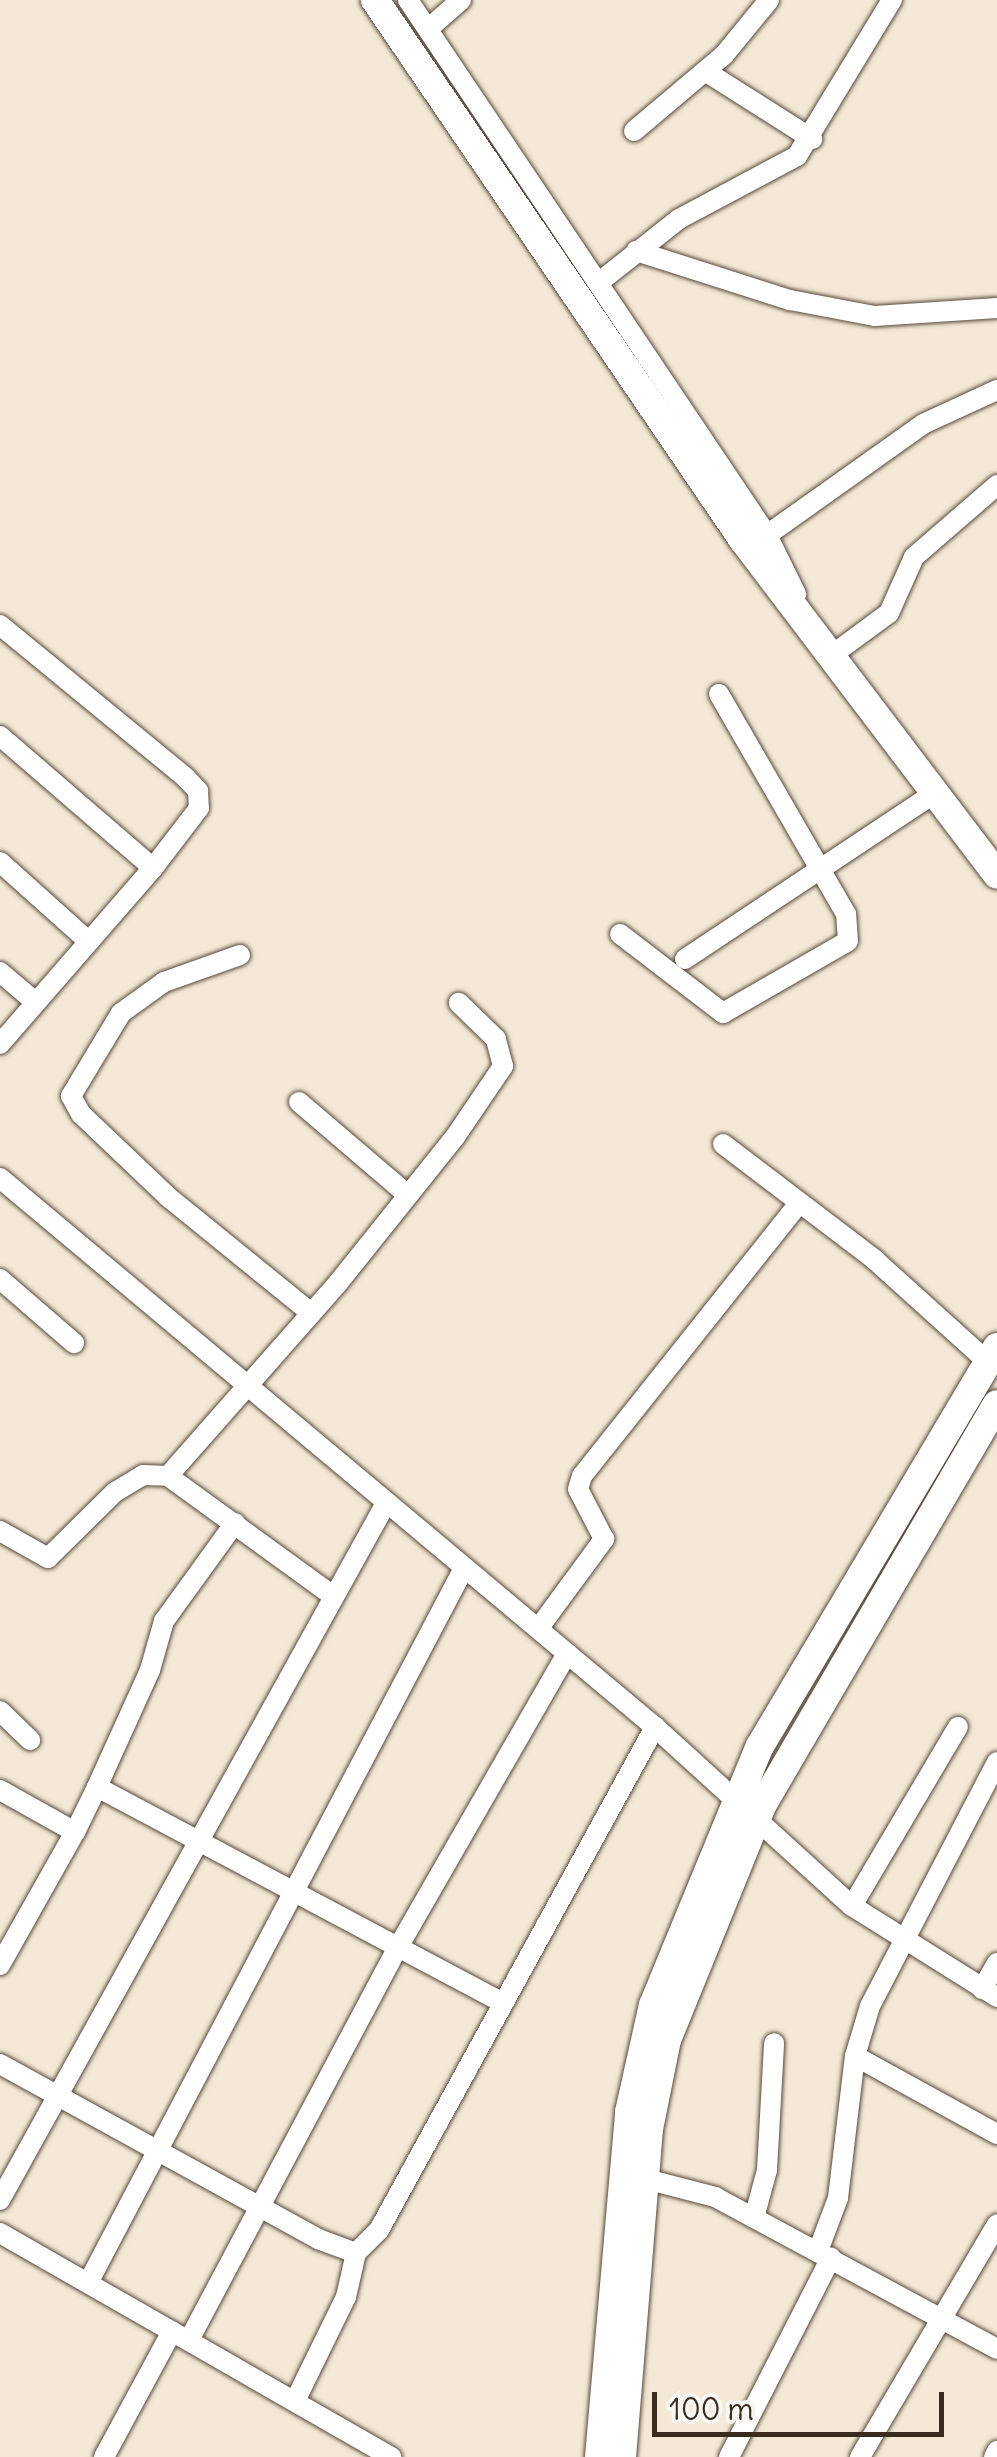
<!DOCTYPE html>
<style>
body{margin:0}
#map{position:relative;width:997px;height:2457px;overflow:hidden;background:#f3e9d6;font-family:Delius,sans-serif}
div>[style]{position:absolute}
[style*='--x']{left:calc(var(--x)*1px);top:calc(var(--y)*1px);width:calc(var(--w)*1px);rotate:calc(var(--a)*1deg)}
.roads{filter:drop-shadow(0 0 2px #57473a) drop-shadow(0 0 2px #57473a)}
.minor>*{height:20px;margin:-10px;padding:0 10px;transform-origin:10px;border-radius:10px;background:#fff}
.major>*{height:28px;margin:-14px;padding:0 14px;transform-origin:14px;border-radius:14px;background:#fff}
span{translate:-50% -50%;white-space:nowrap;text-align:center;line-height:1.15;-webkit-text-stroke:10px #f6f6f2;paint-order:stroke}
.scale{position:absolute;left:652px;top:2392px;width:292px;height:45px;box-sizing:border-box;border:5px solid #3b2a1e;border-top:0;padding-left:12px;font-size:30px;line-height:35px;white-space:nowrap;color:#3b2a1e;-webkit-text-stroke:8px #f6f6f2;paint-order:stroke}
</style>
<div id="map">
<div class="roads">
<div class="minor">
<div style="--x:408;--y:0;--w:644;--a:56.14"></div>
<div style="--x:767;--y:535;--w:66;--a:63.8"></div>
<div style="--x:428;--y:29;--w:44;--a:-41.3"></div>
<div style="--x:705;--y:71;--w:127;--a:32.4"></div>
<div style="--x:634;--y:131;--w:118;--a:-40.2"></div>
<div style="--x:724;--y:55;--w:71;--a:-50.7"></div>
<div style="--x:636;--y:251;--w:162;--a:17.7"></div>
<div style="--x:790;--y:300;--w:86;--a:10.7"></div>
<div style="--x:875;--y:316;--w:122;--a:-3.8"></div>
<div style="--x:598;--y:283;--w:103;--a:-38.3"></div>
<div style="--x:679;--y:219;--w:134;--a:-28.1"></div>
<div style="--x:797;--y:156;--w:183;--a:-58.7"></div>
<div style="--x:767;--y:535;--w:191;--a:-35.4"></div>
<div style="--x:923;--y:424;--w:81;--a:-24.7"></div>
<div style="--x:0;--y:625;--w:241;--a:39.4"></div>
<div style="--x:186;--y:778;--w:18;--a:47"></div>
<div style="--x:198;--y:791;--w:17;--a:87"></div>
<div style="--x:199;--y:808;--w:76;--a:127.5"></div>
<div style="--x:153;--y:868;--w:202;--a:-139.2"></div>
<div style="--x:832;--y:655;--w:71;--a:-36.4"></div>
<div style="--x:889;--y:613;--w:61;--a:-65.9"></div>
<div style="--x:914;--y:557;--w:110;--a:-40.9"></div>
<div style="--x:0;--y:862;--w:117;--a:41.9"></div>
<div style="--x:620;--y:934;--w:130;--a:37.5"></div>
<div style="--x:723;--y:1013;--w:144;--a:-29.9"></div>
<div style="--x:848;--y:941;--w:27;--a:-94"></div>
<div style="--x:846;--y:914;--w:254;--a:-120"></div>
<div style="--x:240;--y:955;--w:81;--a:160.4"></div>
<div style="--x:164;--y:982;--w:53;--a:144.2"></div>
<div style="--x:121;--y:1013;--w:97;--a:121.1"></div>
<div style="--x:71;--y:1096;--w:21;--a:61"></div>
<div style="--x:81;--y:1114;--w:119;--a:43.6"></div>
<div style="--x:167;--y:1196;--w:186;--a:39.1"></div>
<div style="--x:685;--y:959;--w:301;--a:-33.6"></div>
<div style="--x:0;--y:972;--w:45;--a:40.5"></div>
<div style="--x:0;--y:1044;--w:233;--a:-49"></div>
<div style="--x:299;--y:1102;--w:143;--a:40.5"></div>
<div style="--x:723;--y:1144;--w:191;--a:37.3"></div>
<div style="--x:875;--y:1260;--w:152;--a:42.1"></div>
<div style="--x:0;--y:1178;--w:855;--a:39.97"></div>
<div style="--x:655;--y:1727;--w:266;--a:42.3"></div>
<div style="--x:852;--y:1906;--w:171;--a:32.1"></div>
<div style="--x:0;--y:1279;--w:98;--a:40.9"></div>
<div style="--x:168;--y:1476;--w:257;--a:-48.6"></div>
<div style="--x:338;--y:1283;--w:187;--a:-51.3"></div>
<div style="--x:455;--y:1137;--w:86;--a:-55.9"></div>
<div style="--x:503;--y:1066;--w:28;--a:-105"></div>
<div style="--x:496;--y:1039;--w:52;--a:-135.8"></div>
<div style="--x:0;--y:1531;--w:55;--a:29.4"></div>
<div style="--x:48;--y:1558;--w:94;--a:-44.6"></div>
<div style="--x:115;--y:1492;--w:33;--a:-31"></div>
<div style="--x:143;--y:1475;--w:25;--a:2"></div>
<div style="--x:168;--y:1476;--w:204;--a:36"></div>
<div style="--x:538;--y:1629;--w:112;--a:-53.7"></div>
<div style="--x:604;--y:1539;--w:56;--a:-117.5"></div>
<div style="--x:578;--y:1489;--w:14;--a:-73"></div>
<div style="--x:582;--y:1476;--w:347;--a:-51.5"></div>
<div style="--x:0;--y:1711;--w:42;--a:44"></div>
<div style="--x:97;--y:1787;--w:128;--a:-65.6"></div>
<div style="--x:150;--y:1670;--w:51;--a:-74.1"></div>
<div style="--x:164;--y:1621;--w:121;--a:-54.1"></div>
<div style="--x:0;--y:1790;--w:86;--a:29.2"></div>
<div style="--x:75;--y:1832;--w:50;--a:-63.9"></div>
<div style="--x:97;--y:1787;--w:460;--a:28"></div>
<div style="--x:852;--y:1906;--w:208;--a:-59.4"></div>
<div style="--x:0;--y:1965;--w:153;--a:-60.6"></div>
<div style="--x:982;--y:1989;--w:30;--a:-60"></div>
<div style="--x:855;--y:2056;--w:162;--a:28.8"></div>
<div style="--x:0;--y:2064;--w:363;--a:28.8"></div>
<div style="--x:318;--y:2239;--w:40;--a:20.2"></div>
<div style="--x:356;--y:2253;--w:33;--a:-45"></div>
<div style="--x:379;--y:2230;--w:574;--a:-61.25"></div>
<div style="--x:634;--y:2176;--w:84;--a:14.5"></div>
<div style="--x:715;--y:2197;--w:320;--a:28.3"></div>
<div style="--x:0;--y:2200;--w:797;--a:-61.02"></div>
<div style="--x:754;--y:2218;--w:50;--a:-74.8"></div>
<div style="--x:767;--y:2170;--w:127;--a:-86.8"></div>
<div style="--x:0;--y:2233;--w:451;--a:29.8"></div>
<div style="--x:818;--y:2251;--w:57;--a:-69.3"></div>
<div style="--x:838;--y:2198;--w:143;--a:-83.2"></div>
<div style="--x:855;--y:2056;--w:52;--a:-73.3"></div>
<div style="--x:870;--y:2006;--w:275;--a:-62.5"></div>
<div style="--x:88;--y:2283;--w:808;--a:-62.26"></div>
<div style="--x:189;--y:2340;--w:443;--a:-62"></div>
<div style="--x:397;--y:1949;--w:341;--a:-60.1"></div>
<div style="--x:295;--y:2401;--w:116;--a:-63.9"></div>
<div style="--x:346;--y:2297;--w:45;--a:-77.2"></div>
<div style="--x:104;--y:2457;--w:143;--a:-61.6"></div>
<div style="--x:729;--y:2457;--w:224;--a:-62.9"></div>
<div style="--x:860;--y:2457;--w:270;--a:-59.5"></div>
<div style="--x:994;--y:2457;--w:7;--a:-63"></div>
</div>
<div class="major">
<div style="--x:375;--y:0;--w:653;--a:55.73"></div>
<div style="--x:743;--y:540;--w:420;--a:52.8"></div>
<div style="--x:599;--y:2457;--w:346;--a:-85"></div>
<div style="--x:629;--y:2112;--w:110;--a:-77.4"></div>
<div style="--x:653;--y:2005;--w:280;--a:-67.6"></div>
<div style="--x:760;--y:1746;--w:464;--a:-59.3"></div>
<div style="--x:622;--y:2457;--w:329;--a:-85.3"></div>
<div style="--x:649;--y:2129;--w:91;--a:-78.6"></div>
<div style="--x:667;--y:2040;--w:255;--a:-67.9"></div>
<div style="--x:763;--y:1804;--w:463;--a:-59.7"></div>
</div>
</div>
<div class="scale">100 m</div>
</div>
